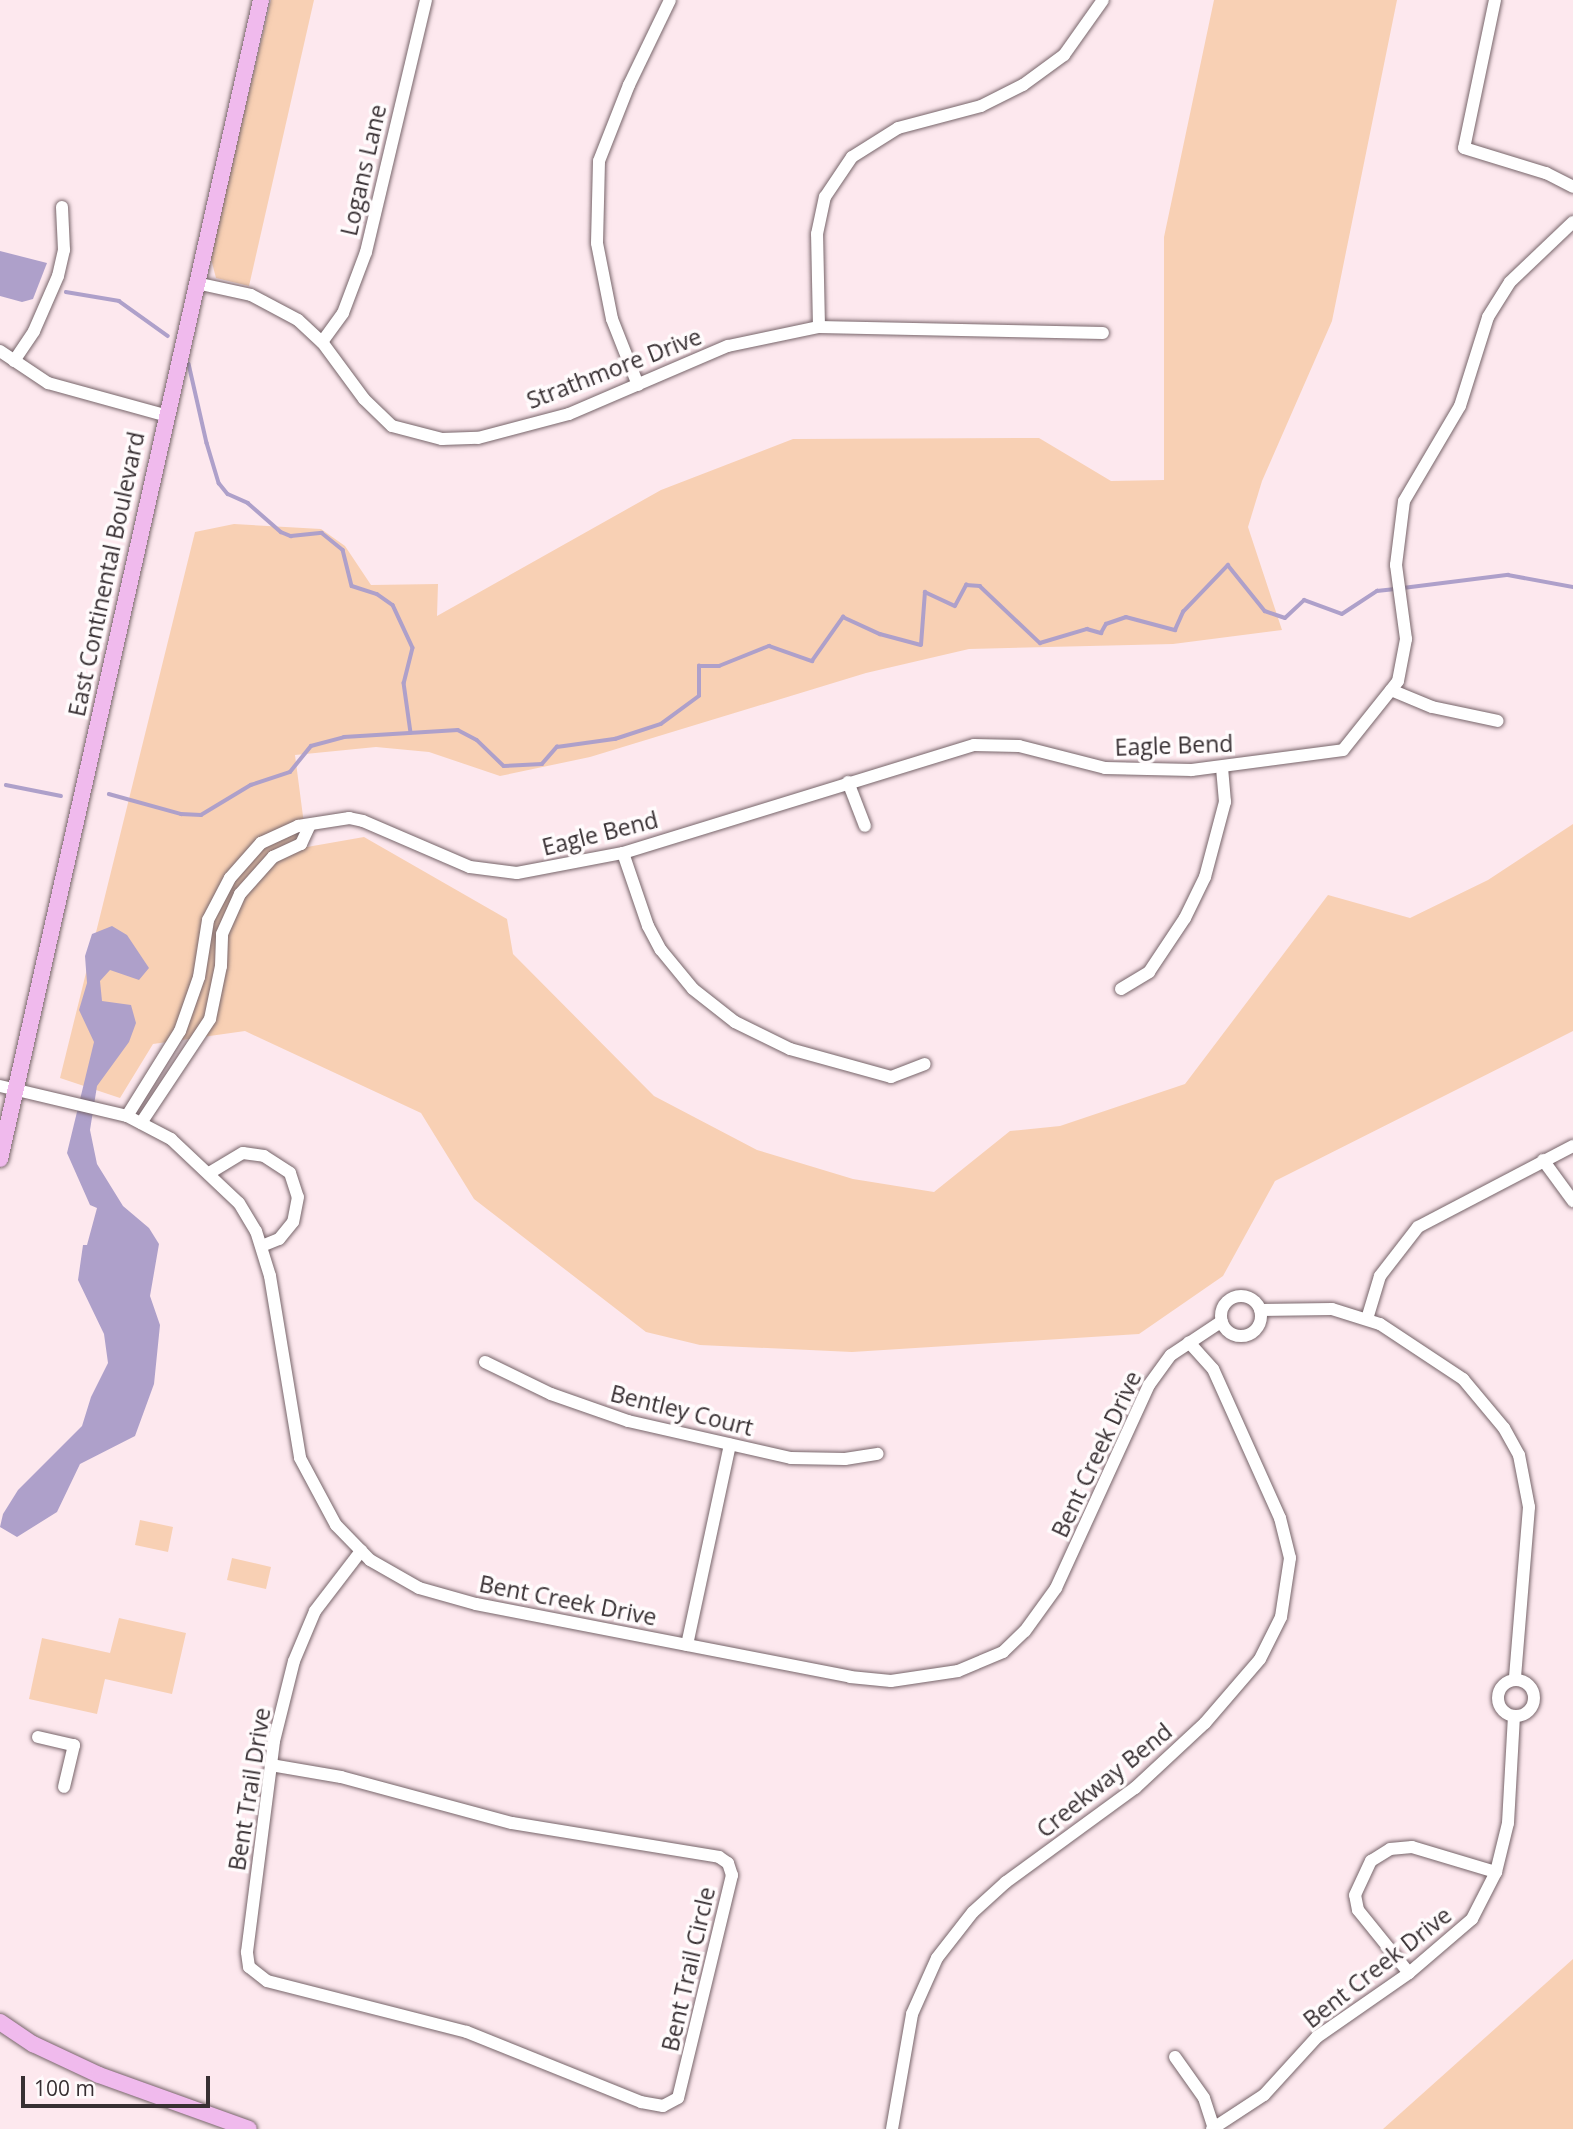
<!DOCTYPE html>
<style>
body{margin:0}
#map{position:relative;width:1573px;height:2129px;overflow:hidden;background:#fde8ee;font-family:"Open Sans",sans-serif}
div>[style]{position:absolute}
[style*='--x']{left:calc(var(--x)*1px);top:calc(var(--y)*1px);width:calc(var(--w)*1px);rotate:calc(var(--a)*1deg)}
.green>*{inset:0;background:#f8d0b4}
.water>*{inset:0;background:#aea0ca}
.stream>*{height:3.5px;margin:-1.75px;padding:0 1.75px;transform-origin:1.75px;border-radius:1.75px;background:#aea0ca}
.roads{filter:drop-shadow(0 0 2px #77656a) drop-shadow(0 0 2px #77656a)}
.minor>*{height:12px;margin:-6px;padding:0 6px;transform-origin:6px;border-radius:6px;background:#fff}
.minor>.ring{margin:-6px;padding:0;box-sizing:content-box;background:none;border:12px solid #fff;border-radius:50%}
.major>*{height:16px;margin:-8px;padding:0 8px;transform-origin:8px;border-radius:8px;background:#f0baed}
span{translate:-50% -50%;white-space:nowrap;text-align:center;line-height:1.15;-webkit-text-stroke:7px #fffbfc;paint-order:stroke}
.street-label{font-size:23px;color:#372f32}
.scale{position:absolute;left:21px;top:2076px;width:189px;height:32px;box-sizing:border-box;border:4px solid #372f32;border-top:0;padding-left:9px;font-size:21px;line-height:24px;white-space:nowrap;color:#372f32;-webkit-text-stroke:5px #fffbfc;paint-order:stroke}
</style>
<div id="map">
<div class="green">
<div style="clip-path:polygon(271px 0,314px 0,249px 286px,216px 278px,210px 255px)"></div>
<div style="clip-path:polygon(1214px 0,1397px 0,1332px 321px,1262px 481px,1248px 527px,1282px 630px,1173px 644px,969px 649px,866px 673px,590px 757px,500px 776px,429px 752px,376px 747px,295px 755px,307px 847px,364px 837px,507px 919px,513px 954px,654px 1096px,757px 1150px,853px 1179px,934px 1192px,1010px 1131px,1060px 1126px,1185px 1084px,1328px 895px,1410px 918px,1488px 880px,1573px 824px,1573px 1031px,1275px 1181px,1223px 1276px,1139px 1334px,852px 1352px,700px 1345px,646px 1332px,474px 1199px,421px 1113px,245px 1031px,153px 1044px,120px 1098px,60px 1078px,195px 532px,234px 524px,321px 529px,345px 546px,371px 585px,438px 584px,437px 616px,661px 490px,793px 439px,1039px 438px,1111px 481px,1164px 480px,1164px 237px)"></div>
<div style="clip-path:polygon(140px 1520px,173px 1527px,168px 1552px,135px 1545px)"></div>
<div style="clip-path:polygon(232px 1558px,271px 1567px,266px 1589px,227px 1580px)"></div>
<div style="clip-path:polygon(119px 1618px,186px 1633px,172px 1694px,105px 1679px,97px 1714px,29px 1699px,42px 1638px,110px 1653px)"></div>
<div style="clip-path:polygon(1573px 1959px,1573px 2129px,1383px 2129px)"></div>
</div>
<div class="water">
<div style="clip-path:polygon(0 251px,47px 263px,33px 299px,22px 302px,0 296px)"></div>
<div style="clip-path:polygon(112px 926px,127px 935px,149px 968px,139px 980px,110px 970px,100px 981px,102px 1001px,131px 1005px,136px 1023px,129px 1042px,97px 1086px,90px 1130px,97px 1164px,123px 1206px,149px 1228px,159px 1244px,150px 1296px,160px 1325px,154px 1384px,135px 1436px,80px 1464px,57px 1512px,17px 1537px,0 1527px,3px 1514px,18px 1490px,82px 1426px,91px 1397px,108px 1363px,104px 1334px,78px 1280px,83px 1245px,87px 1245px,97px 1208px,90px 1205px,67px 1153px,94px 1042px,79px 1010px,87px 983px,85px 956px,92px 934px)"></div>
</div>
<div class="stream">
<div style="--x:66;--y:292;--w:54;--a:9.6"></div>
<div style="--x:119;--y:301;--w:60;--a:35.5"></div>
<div style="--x:189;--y:364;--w:81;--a:77.2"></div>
<div style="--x:207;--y:443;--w:42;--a:73.3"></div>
<div style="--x:219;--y:483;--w:14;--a:51"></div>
<div style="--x:228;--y:494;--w:22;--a:24"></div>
<div style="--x:248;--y:503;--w:44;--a:41.3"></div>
<div style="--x:281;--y:532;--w:11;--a:22"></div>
<div style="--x:291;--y:536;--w:31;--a:-6"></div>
<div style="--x:322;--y:533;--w:27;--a:39"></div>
<div style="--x:343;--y:550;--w:37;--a:76"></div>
<div style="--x:352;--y:586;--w:26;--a:18"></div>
<div style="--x:377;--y:594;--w:19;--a:35"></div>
<div style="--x:393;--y:605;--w:47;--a:65.1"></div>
<div style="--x:413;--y:648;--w:36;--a:104"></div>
<div style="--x:404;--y:683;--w:50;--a:82"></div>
<div style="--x:1403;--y:588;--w:106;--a:-7.1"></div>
<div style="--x:1508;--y:575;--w:66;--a:10.5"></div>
<div style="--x:6;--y:785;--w:56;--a:11.3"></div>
<div style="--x:109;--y:794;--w:75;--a:15.5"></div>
<div style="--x:181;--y:814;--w:20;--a:3"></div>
<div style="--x:201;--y:815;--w:58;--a:-31"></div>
<div style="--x:251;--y:785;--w:41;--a:-18.4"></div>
<div style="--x:290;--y:772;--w:33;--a:-51"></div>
<div style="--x:311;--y:746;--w:34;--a:-15"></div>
<div style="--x:344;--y:737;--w:114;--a:-3.5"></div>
<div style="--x:458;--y:730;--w:21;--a:28"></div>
<div style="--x:477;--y:740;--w:37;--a:44"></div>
<div style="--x:504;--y:766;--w:38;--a:-3"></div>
<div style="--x:542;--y:764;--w:23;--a:-49"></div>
<div style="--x:557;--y:747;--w:59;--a:-7.9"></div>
<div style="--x:615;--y:739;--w:48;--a:-18.1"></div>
<div style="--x:661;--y:724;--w:47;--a:-36.4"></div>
<div style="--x:699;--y:696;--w:30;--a:-90"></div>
<div style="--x:699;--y:666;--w:20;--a:0"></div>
<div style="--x:719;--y:666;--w:54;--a:-21.8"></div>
<div style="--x:769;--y:646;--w:46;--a:19.2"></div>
<div style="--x:812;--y:661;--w:54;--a:-54.8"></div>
<div style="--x:843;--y:617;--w:41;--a:24.7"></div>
<div style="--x:880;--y:634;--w:42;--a:15"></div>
<div style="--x:921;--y:645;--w:53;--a:-85.7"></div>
<div style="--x:925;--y:592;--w:33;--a:25"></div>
<div style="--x:955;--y:606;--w:24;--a:-62"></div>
<div style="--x:966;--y:585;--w:14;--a:4"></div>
<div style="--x:980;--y:586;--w:83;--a:43.5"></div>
<div style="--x:1040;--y:643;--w:49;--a:-16.6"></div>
<div style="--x:1087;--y:629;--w:15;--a:16"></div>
<div style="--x:1101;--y:633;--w:10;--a:-61"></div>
<div style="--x:1106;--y:624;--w:21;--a:-19"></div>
<div style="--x:1126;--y:617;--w:51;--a:14.9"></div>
<div style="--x:1175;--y:630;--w:20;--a:-66"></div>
<div style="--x:1183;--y:612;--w:65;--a:-46.2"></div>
<div style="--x:1228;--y:565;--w:59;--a:51.2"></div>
<div style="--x:1265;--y:611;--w:21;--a:19"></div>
<div style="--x:1285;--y:618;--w:26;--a:-43"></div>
<div style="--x:1304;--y:600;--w:40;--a:20.2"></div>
<div style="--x:1342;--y:614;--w:42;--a:-33.3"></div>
<div style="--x:1377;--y:591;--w:18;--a:-6"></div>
</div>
<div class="roads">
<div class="minor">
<div style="--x:1495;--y:0;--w:151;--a:101.8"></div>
<div style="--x:1464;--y:148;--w:86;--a:17"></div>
<div style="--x:1546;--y:173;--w:30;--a:27"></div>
<div style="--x:196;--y:283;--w:56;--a:12.3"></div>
<div style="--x:251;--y:295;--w:53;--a:28"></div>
<div style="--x:298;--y:320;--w:33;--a:43"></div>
<div style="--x:322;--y:342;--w:71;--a:53.6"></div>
<div style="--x:364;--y:399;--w:39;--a:44"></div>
<div style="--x:392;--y:426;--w:52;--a:14.6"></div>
<div style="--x:442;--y:439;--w:36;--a:-2"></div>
<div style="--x:478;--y:438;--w:94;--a:-14.8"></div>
<div style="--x:569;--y:414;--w:173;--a:-23.2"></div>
<div style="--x:728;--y:346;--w:93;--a:-11.8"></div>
<div style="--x:819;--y:327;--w:284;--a:1.2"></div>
<div style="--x:819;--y:327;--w:93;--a:-91.2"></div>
<div style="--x:817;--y:234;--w:38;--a:-78"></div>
<div style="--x:825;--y:197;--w:48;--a:-56"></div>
<div style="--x:852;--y:157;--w:54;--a:-32.2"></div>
<div style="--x:898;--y:128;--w:86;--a:-14.8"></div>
<div style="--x:981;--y:106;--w:47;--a:-26.6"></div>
<div style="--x:1023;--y:85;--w:51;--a:-36.2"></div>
<div style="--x:1064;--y:55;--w:67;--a:-54.7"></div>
<div style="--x:322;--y:342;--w:36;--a:-54"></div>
<div style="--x:343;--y:313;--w:65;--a:-69.3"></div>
<div style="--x:366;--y:252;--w:259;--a:-76.6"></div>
<div style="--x:0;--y:351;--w:58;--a:33.7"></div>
<div style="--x:48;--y:383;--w:120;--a:15.4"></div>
<div style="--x:14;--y:361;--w:36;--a:-56"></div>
<div style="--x:34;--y:331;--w:60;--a:-66.4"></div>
<div style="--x:58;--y:276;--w:27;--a:-77"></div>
<div style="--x:64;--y:250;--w:43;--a:-92.7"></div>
<div style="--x:638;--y:385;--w:71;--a:-111.5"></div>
<div style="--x:612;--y:319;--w:77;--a:-101.2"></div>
<div style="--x:597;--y:243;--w:82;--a:-88.6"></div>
<div style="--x:599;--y:161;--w:82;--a:-68.5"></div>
<div style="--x:629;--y:85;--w:94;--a:-64.2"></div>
<div style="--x:1391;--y:690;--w:44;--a:22.5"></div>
<div style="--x:1432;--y:707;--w:67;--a:12"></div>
<div style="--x:848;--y:782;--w:47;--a:68.9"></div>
<div style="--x:623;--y:853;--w:77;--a:71.1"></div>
<div style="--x:648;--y:926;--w:27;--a:62"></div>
<div style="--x:661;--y:950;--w:50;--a:50.6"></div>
<div style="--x:693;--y:989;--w:53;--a:38.2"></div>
<div style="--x:735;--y:1022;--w:61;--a:26.1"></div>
<div style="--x:790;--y:1049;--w:105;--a:15.5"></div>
<div style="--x:891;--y:1077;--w:36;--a:-21"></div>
<div style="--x:1121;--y:989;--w:33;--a:-31"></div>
<div style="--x:1149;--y:972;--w:65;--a:-56.3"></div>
<div style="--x:1185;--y:918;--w:46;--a:-64"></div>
<div style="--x:1205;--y:877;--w:78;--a:-75.1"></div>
<div style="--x:1225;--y:802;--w:35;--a:-95"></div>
<div style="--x:0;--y:1086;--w:130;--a:13.3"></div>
<div style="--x:127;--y:1116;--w:50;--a:27.6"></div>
<div style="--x:171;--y:1139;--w:93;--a:43.3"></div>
<div style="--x:239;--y:1203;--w:33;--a:59"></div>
<div style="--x:256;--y:1231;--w:47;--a:72.7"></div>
<div style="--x:270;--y:1276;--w:184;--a:80.6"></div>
<div style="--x:300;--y:1458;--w:76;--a:61.8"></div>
<div style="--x:336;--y:1525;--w:49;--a:45.8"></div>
<div style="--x:370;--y:1560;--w:56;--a:29.7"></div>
<div style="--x:419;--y:1588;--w:59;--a:15.7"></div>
<div style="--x:476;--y:1604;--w:381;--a:11"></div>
<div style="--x:850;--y:1677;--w:41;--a:5.6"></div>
<div style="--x:891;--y:1681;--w:68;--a:-8.5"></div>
<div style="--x:958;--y:1671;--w:49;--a:-22.9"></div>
<div style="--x:1003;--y:1652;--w:30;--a:-44"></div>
<div style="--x:1025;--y:1631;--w:53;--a:-54.2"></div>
<div style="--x:1056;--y:1588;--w:223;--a:-65.4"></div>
<div style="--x:1149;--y:1385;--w:37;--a:-54"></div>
<div style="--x:1171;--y:1355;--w:61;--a:-33.7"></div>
<div style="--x:127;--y:1116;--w:100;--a:-58.1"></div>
<div style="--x:180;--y:1031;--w:57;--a:-70.6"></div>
<div style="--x:199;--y:977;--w:58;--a:-81"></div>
<div style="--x:208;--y:920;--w:47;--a:-62.4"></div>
<div style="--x:230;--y:878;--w:47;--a:-48.5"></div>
<div style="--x:261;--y:843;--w:41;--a:-24.7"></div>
<div style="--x:298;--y:826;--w:52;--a:-8.9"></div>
<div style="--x:349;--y:818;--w:14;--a:12"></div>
<div style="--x:363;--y:821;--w:116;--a:23.3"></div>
<div style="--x:470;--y:867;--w:47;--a:7.3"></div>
<div style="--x:517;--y:873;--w:108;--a:-10.7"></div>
<div style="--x:623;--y:853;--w:367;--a:-17.1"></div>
<div style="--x:974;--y:745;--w:45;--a:1.3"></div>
<div style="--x:1019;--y:746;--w:89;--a:14.3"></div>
<div style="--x:1105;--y:768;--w:87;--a:1.3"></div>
<div style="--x:1192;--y:770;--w:152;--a:-7.5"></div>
<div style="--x:1343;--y:750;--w:88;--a:-51.4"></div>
<div style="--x:1398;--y:681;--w:43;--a:-79.2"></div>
<div style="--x:1406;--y:639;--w:75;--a:-97.7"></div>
<div style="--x:1396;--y:565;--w:64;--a:-82.9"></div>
<div style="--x:1404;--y:501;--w:110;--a:-59.5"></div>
<div style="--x:1460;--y:406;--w:93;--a:-72.5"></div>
<div style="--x:1488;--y:317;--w:41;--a:-57.8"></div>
<div style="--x:1510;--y:282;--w:87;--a:-43.6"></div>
<div style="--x:141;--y:1123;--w:125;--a:-56.4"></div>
<div style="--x:210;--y:1019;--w:54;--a:-78.3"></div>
<div style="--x:221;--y:966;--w:32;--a:-88"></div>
<div style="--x:222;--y:934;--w:44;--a:-65.8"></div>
<div style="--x:240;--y:894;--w:50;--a:-48.3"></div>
<div style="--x:273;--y:857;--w:31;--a:-25"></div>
<div style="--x:301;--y:844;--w:19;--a:-65"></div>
<div style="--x:1543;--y:1160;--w:51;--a:53.8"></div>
<div style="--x:211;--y:1172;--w:37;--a:-31"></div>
<div style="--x:243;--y:1153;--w:21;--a:8"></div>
<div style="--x:264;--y:1156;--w:31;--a:33"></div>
<div style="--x:290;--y:1173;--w:25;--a:72"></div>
<div style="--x:298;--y:1197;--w:25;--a:101"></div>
<div style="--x:293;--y:1222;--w:22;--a:129"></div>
<div style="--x:279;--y:1239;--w:18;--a:158"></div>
<div class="ring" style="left:1221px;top:1296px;width:28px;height:28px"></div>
<div style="--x:1260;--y:1310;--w:72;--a:-0.8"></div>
<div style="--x:1332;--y:1309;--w:50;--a:17.4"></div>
<div style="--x:1380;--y:1324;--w:100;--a:33.5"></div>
<div style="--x:1463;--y:1379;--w:64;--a:50.1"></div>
<div style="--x:1504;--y:1428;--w:31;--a:61"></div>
<div style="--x:1519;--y:1455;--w:53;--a:79.1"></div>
<div style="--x:1529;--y:1507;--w:173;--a:94.7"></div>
<div style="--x:1367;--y:1319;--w:45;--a:-73.2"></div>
<div style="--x:1380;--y:1276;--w:62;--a:-52.2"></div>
<div style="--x:1418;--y:1227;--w:175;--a:-27.6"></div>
<div style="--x:485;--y:1362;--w:73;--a:25.9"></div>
<div style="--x:551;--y:1394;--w:82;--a:19.3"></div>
<div style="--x:628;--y:1421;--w:167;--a:12.8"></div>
<div style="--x:791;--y:1458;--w:54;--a:1.1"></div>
<div style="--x:845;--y:1459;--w:33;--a:-9"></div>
<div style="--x:687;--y:1645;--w:205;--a:-77.9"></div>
<div class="ring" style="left:1498px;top:1680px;width:24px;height:24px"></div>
<div style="--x:38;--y:1737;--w:37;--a:13"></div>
<div style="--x:74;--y:1745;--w:43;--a:103.4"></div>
<div style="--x:271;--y:1765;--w:71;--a:9.7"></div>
<div style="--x:341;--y:1777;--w:177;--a:15.1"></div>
<div style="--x:512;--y:1823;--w:210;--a:9.3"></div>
<div style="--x:719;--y:1857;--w:11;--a:34"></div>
<div style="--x:728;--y:1863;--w:13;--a:72"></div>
<div style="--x:732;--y:1875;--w:229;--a:103.6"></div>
<div style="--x:678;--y:2098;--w:17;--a:152"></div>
<div style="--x:663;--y:2106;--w:22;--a:-170"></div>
<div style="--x:641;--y:2102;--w:188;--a:-158.1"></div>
<div style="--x:467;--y:2032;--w:206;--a:-165.7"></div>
<div style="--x:267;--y:1981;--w:23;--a:-142"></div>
<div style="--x:249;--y:1967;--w:15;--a:-98"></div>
<div style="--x:247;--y:1952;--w:213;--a:-82.7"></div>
<div style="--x:274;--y:1741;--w:82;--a:-76"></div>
<div style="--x:294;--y:1661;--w:54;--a:-67.2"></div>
<div style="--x:315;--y:1611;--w:76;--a:-52.5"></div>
<div style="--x:1409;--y:1973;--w:81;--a:-129"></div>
<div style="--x:1358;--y:1910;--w:15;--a:-101"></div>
<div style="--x:1355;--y:1895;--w:38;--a:-65"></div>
<div style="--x:1371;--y:1861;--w:22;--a:-32"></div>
<div style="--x:1390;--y:1849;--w:22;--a:-5"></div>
<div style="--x:1412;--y:1847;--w:88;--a:16.6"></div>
<div style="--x:1175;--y:2057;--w:50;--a:54.7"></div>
<div style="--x:1204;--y:2098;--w:32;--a:72"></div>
<div style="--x:892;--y:2129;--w:117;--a:-80.1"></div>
<div style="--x:912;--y:2014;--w:61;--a:-65.9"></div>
<div style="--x:937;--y:1958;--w:58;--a:-52"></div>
<div style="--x:973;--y:1912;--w:45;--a:-42.3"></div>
<div style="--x:1006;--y:1882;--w:160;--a:-36.1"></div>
<div style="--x:1135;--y:1788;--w:96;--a:-42.9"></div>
<div style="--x:1205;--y:1723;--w:84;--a:-49.3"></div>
<div style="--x:1260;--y:1659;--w:47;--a:-63.4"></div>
<div style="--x:1281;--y:1617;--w:60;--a:-81.3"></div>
<div style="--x:1290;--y:1558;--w:41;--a:-104"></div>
<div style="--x:1280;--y:1518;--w:163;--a:-114.2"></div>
<div style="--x:1213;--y:1369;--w:36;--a:-132"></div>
<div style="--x:1212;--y:2129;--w:62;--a:-33.2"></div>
<div style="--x:1264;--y:2095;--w:79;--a:-47.6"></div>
<div style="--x:1317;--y:2037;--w:112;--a:-34.8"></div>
<div style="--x:1409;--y:1973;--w:83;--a:-40.6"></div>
<div style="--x:1472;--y:1919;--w:53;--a:-62.9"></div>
<div style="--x:1496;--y:1872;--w:50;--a:-76.2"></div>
<div style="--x:1508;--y:1823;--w:107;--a:-86.8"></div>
</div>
<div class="major">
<div style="--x:0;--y:1159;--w:1188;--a:-77.31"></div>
<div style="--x:0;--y:2022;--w:40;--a:34"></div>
<div style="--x:33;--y:2044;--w:73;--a:25.2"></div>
<div style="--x:99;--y:2075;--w:159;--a:19.8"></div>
</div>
</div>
<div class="street-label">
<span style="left:363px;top:170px;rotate:-77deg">Logans Lane</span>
<span style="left:614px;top:368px;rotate:-21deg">Strathmore Drive</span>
<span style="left:106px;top:574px;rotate:-78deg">East Continental Boulevard</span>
<span style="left:1174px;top:745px;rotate:-2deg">Eagle Bend</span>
<span style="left:600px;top:833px;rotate:-14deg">Eagle Bend</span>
<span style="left:682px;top:1410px;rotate:14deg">Bentley Court</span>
<span style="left:1096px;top:1454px;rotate:-65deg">Bent Creek Drive</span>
<span style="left:568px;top:1600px;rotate:11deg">Bent Creek Drive</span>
<span style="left:1104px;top:1780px;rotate:-39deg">Creekway Bend</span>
<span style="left:249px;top:1789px;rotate:-81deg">Bent Trail Drive</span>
<span style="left:1377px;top:1967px;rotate:-38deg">Bent Creek Drive</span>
<span style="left:688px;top:1969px;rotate:-77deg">Bent Trail Circle</span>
</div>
<div class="scale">100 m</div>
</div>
